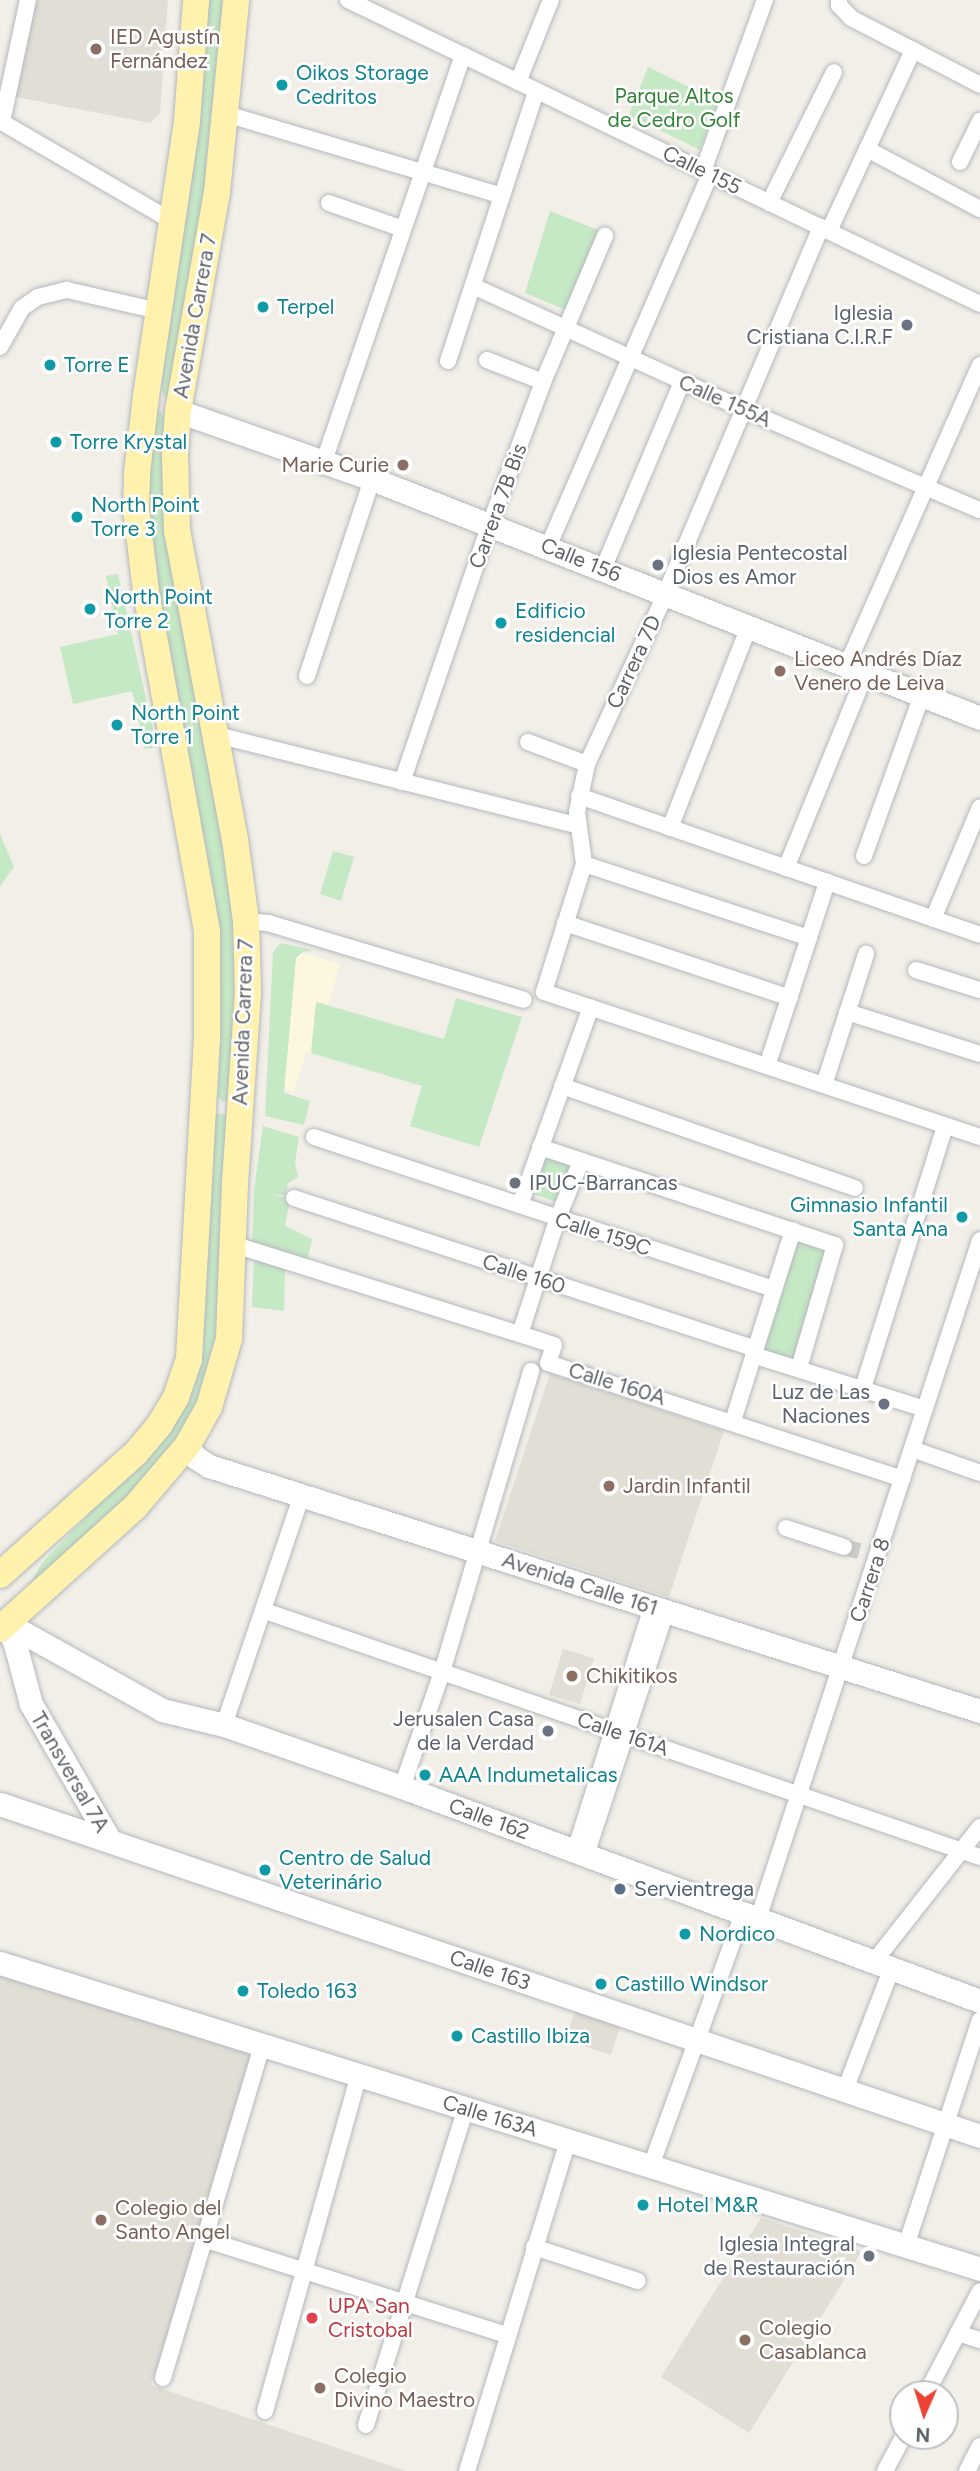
<!DOCTYPE html>
<meta charset="utf-8">
<style>
body{margin:0}
#map{position:relative;width:980px;height:2471px;overflow:hidden;background:#f1efe8;font-family:Figtree,sans-serif}
div>[style]{position:absolute}
[style*='--x']{left:calc(var(--x)*1px);top:calc(var(--y)*1px);width:calc(var(--w)*1px);rotate:calc(var(--a)*1deg)}
.commercial>*{inset:0;background:#fef7e0}
.education>*{inset:0;background:#e1ded6}
.green>*{inset:0;background:#c5e8c5}
.street-tunnel>*{height:16px;margin-top:-8px;transform-origin:0;background:repeating-linear-gradient(90deg,#ccccc8 0 16px,transparent 0 24px)}
.roads{filter:drop-shadow(0 0 2px #b5b8bc) drop-shadow(0 0 2px #b5b8bc)}
.street>*{height:16px;margin:-8px;padding:0 8px;transform-origin:8px;border-radius:8px;background:#fff}
.secondary>*{height:23px;margin:-11.5px;padding:0 11.5px;transform-origin:11.5px;border-radius:11.5px;background:#fff}
.primary>*{height:26px;margin:-13px;padding:0 13px;transform-origin:13px;border-radius:13px;background:#fff2af}
.dots>*{width:19px;height:19px;translate:-50% -50%;box-sizing:border-box;border:4px solid #fff;border-radius:50%}
span{translate:-50% -50%;white-space:nowrap;text-align:center;line-height:1.15;-webkit-text-stroke:5px #fff;paint-order:stroke}
.education-label{font-size:21px;color:#785e54}
.left{translate:0 -50%;text-align:left}
.right{translate:-100% -50%;text-align:right}
.culture-label{font-size:21px;color:#0d838f}
.park-label{font-size:21px;color:#348238}
.street-label{font-size:21px;color:#5f6368}
.worship-label{font-size:21px;color:#5b616d}
.service-label{font-size:21px;color:#4e5e75}
.health-label{font-size:21px;color:#be3a42}
.north{position:absolute;left:889px;top:2380px;width:70px;height:70px;box-sizing:border-box;background:#fff;border:2px solid #bfc1c3;border-radius:50%;rotate:183deg;font-size:19px;font-weight:700;line-height:28px;text-align:center;color:#5f6368}
.north::after{content:'';display:block;margin:auto;width:24px;height:32px;background:#ea4335;clip-path:polygon(50% 0,100% 100%,50% 72%,0 100%)}
</style>
<div id="map">
<div class="commercial">
<div style="clip-path:polygon(301px 953px,340px 964px,328px 1005px,316px 1002px,311px 1053px,306px 1052px,294px 1092px,284px 1089px,296px 958px)"></div>
</div>
<div class="education">
<div style="clip-path:polygon(36px 0,168px 0,160px 113px,150px 123px,16px 97px)"></div>
<div style="clip-path:polygon(550px 1373px,724px 1431px,669px 1597px,495px 1541px)"></div>
<div style="clip-path:polygon(563px 1649px,594px 1658px,580px 1704px,549px 1695px)"></div>
<div style="clip-path:polygon(0 1975px,255px 2055px,151px 2385px,406px 2471px,0 2471px)"></div>
<div style="clip-path:polygon(576px 2009px,621px 2024px,611px 2055px,565px 2040px)"></div>
<div style="clip-path:polygon(761px 2218px,862px 2251px,749px 2433px,661px 2377px)"></div>
</div>
<div class="green">
<div style="clip-path:polygon(205px 0,225px 0,206px 193px,170px 399px,163px 395px,161px 385px,181px 243px)"></div>
<div style="clip-path:polygon(648px 67px,718px 101px,700px 150px,629px 115px)"></div>
<div style="clip-path:polygon(550px 211px,601px 231px,568px 311px,525px 293px)"></div>
<div style="clip-path:polygon(151px 403px,169px 420px,231px 875px,235px 958px,229px 1099px,223px 1102px,218px 1097px,221px 1004px,218px 943px,148px 542px)"></div>
<div style="clip-path:polygon(118px 574px,157px 747px,145px 749px,132px 691px,73px 704px,60px 647px,118px 634px,106px 576px)"></div>
<div style="clip-path:polygon(0 834px,14px 867px,0 886px)"></div>
<div style="clip-path:polygon(333px 851px,354px 857px,341px 901px,320px 894px)"></div>
<div style="clip-path:polygon(280px 943px,313px 950px,303px 952px,296px 958px,284px 1093px,310px 1101px,304px 1125px,265px 1116px,273px 953px)"></div>
<div style="clip-path:polygon(456px 998px,522px 1017px,479px 1147px,410px 1126px,422px 1086px,311px 1053px,316px 1002px,444px 1039px)"></div>
<div style="clip-path:polygon(215px 1114px,229px 1114px,223px 1309px,201px 1400px,176px 1447px,135px 1493px,23px 1595px,42px 1563px,170px 1429px)"></div>
<div style="clip-path:polygon(263px 1126px,299px 1137px,295px 1163px,298px 1177px,288px 1183px,286px 1196px,271px 1194px,290px 1199px,285px 1226px,312px 1239px,306px 1267px,252px 1250px,254px 1189px)"></div>
<div style="clip-path:polygon(539px 1152px,576px 1163px,563px 1204px,527px 1192px)"></div>
<div style="clip-path:polygon(795px 1241px,830px 1251px,815px 1303px,807px 1301px,817px 1305px,799px 1361px,760px 1349px)"></div>
<div style="clip-path:polygon(254px 1257px,285px 1265px,284px 1311px,252px 1307px)"></div>
</div>
<div class="street-tunnel">
<div style="--x:844;--y:1547;--w:23;--a:15"></div>
</div>
<div class="roads">
<div class="street">
<div style="--x:348;--y:0;--w:701;--a:25.69"></div>
<div style="--x:839;--y:0;--w:5;--a:90"></div>
<div style="--x:839;--y:5;--w:18;--a:47"></div>
<div style="--x:851;--y:18;--w:145;--a:27.4"></div>
<div style="--x:518;--y:82;--w:88;--a:-68.1"></div>
<div style="--x:226;--y:114;--w:288;--a:16.5"></div>
<div style="--x:0;--y:121;--w:199;--a:30.2"></div>
<div style="--x:2;--y:122;--w:125;--a:-78"></div>
<div style="--x:867;--y:149;--w:128;--a:28"></div>
<div style="--x:960;--y:162;--w:46;--a:-64"></div>
<div style="--x:703;--y:171;--w:182;--a:-70.1"></div>
<div style="--x:329;--y:203;--w:78;--a:19.4"></div>
<div style="--x:769;--y:203;--w:146;--a:-63.6"></div>
<div style="--x:821;--y:227;--w:410;--a:113"></div>
<div style="--x:661;--y:604;--w:176;--a:114.8"></div>
<div style="--x:587;--y:764;--w:49;--a:101.8"></div>
<div style="--x:577;--y:812;--w:52;--a:82.3"></div>
<div style="--x:584;--y:864;--w:134;--a:107.4"></div>
<div style="--x:544;--y:992;--w:459;--a:18.4"></div>
<div style="--x:829;--y:231;--w:200;--a:-65.1"></div>
<div style="--x:473;--y:286;--w:299;--a:24.5"></div>
<div style="--x:745;--y:410;--w:255;--a:23.1"></div>
<div style="--x:0;--y:347;--w:45;--a:-60.6"></div>
<div style="--x:22;--y:308;--w:19;--a:-35"></div>
<div style="--x:38;--y:297;--w:30;--a:-14"></div>
<div style="--x:67;--y:290;--w:94;--a:12.9"></div>
<div style="--x:487;--y:360;--w:60;--a:21.4"></div>
<div style="--x:448;--y:361;--w:284;--a:-71.9"></div>
<div style="--x:324;--y:461;--w:429;--a:-71.1"></div>
<div style="--x:548;--y:547;--w:407;--a:-66.5"></div>
<div style="--x:603;--y:569;--w:203;--a:-67.1"></div>
<div style="--x:847;--y:665;--w:328;--a:-66.1"></div>
<div style="--x:307;--y:676;--w:207;--a:-71.7"></div>
<div style="--x:213;--y:734;--w:376;--a:14.1"></div>
<div style="--x:528;--y:742;--w:63;--a:20.4"></div>
<div style="--x:402;--y:782;--w:273;--a:-71.2"></div>
<div style="--x:490;--y:524;--w:152;--a:-69.5"></div>
<div style="--x:543;--y:382;--w:159;--a:-67"></div>
<div style="--x:579;--y:796;--w:424;--a:19.1"></div>
<div style="--x:670;--y:828;--w:217;--a:-68.6"></div>
<div style="--x:864;--y:856;--w:171;--a:-70.2"></div>
<div style="--x:584;--y:864;--w:237;--a:18.2"></div>
<div style="--x:786;--y:868;--w:212;--a:-67.8"></div>
<div style="--x:933;--y:919;--w:121;--a:-67.2"></div>
<div style="--x:246;--y:921;--w:22;--a:5"></div>
<div style="--x:268;--y:923;--w:267;--a:16.7"></div>
<div style="--x:565;--y:923;--w:237;--a:18.4"></div>
<div style="--x:916;--y:970;--w:67;--a:17.4"></div>
<div style="--x:847;--y:1012;--w:139;--a:17.5"></div>
<div style="--x:767;--y:1066;--w:194;--a:-71.9"></div>
<div style="--x:824;--y:1085;--w:138;--a:-72.2"></div>
<div style="--x:562;--y:1086;--w:310;--a:19.2"></div>
<div style="--x:314;--y:1137;--w:484;--a:18.3"></div>
<div style="--x:540;--y:1147;--w:311;--a:18.4"></div>
<div style="--x:835;--y:1245;--w:128;--a:106.3"></div>
<div style="--x:294;--y:1198;--w:485;--a:18.1"></div>
<div style="--x:520;--y:1205;--w:210;--a:-70.3"></div>
<div style="--x:232;--y:1244;--w:337;--a:17.4"></div>
<div style="--x:554;--y:1345;--w:19;--a:108"></div>
<div style="--x:548;--y:1363;--w:373;--a:18.1"></div>
<div style="--x:520;--y:1334;--w:120;--a:-72"></div>
<div style="--x:557;--y:1220;--w:64;--a:-67.9"></div>
<div style="--x:753;--y:1355;--w:180;--a:17.4"></div>
<div style="--x:863;--y:1388;--w:275;--a:-72.6"></div>
<div style="--x:733;--y:1421;--w:200;--a:-72.6"></div>
<div style="--x:912;--y:1449;--w:72;--a:19.4"></div>
<div style="--x:786;--y:1528;--w:61;--a:18.1"></div>
<div style="--x:265;--y:1611;--w:756;--a:18.99"></div>
<div style="--x:224;--y:1725;--w:243;--a:-71.3"></div>
<div style="--x:402;--y:1787;--w:122;--a:-70.8"></div>
<div style="--x:442;--y:1672;--w:314;--a:-73.5"></div>
<div style="--x:575;--y:1851;--w:256;--a:-72.5"></div>
<div style="--x:586;--y:1855;--w:257;--a:-71.8"></div>
<div style="--x:758;--y:1919;--w:714;--a:-71.89"></div>
<div style="--x:873;--y:1963;--w:173;--a:-51.8"></div>
<div style="--x:845;--y:2090;--w:129;--a:-69"></div>
<div style="--x:651;--y:2166;--w:269;--a:-70"></div>
<div style="--x:204;--y:2239;--w:317;--a:17.6"></div>
<div style="--x:906;--y:2246;--w:238;--a:-71.9"></div>
<div style="--x:534;--y:2247;--w:109;--a:18.1"></div>
<div style="--x:958;--y:2333;--w:23;--a:18"></div>
<div style="--x:163;--y:2378;--w:347;--a:-73.4"></div>
<div style="--x:926;--y:2394;--w:116;--a:-62.3"></div>
<div style="--x:265;--y:2411;--w:349;--a:-74.4"></div>
<div style="--x:366;--y:2425;--w:332;--a:-72.5"></div>
<div style="--x:467;--y:2471;--w:346;--a:-73"></div>
<div style="--x:885;--y:2471;--w:40;--a:-62"></div>
<div style="--x:967;--y:2471;--w:28;--a:-63"></div>
</div>
<div class="secondary">
<div style="--x:178;--y:411;--w:206;--a:19.3"></div>
<div style="--x:372;--y:479;--w:653;--a:21.46"></div>
<div style="--x:187;--y:1446;--w:14;--a:54"></div>
<div style="--x:195;--y:1457;--w:17;--a:33"></div>
<div style="--x:209;--y:1466;--w:809;--a:17.63"></div>
<div style="--x:6;--y:1623;--w:179;--a:29.1"></div>
<div style="--x:162;--y:1710;--w:64;--a:13.6"></div>
<div style="--x:224;--y:1725;--w:188;--a:19.2"></div>
<div style="--x:402;--y:1787;--w:616;--a:20.32"></div>
<div style="--x:6;--y:1623;--w:23;--a:67"></div>
<div style="--x:15;--y:1644;--w:62;--a:75.1"></div>
<div style="--x:31;--y:1704;--w:158;--a:60"></div>
<div style="--x:0;--y:1804;--w:1035;--a:18.72"></div>
<div style="--x:0;--y:1963;--w:1027;--a:17.34"></div>
</div>
<div class="primary">
<div style="--x:0;--y:1575;--w:183;--a:-41.9"></div>
<div style="--x:136;--y:1453;--w:38;--a:-50"></div>
<div style="--x:160;--y:1424;--w:31;--a:-59"></div>
<div style="--x:176;--y:1397;--w:40;--a:-71.1"></div>
<div style="--x:189;--y:1359;--w:321;--a:-86.8"></div>
<div style="--x:207;--y:1039;--w:108;--a:-90"></div>
<div style="--x:207;--y:931;--w:345;--a:-100.2"></div>
<div style="--x:146;--y:591;--w:84;--a:-96.9"></div>
<div style="--x:136;--y:508;--w:35;--a:-88"></div>
<div style="--x:137;--y:473;--w:78;--a:-83.3"></div>
<div style="--x:146;--y:396;--w:278;--a:-81.5"></div>
<div style="--x:187;--y:121;--w:121;--a:-85.7"></div>
<div style="--x:0;--y:1629;--w:182;--a:-42.1"></div>
<div style="--x:135;--y:1507;--w:80;--a:-49.6"></div>
<div style="--x:187;--y:1446;--w:45;--a:-60.6"></div>
<div style="--x:209;--y:1407;--w:71;--a:-73.6"></div>
<div style="--x:229;--y:1339;--w:156;--a:-87.8"></div>
<div style="--x:235;--y:1183;--w:192;--a:-86.1"></div>
<div style="--x:248;--y:991;--w:70;--a:-91.6"></div>
<div style="--x:246;--y:921;--w:82;--a:-97.7"></div>
<div style="--x:235;--y:840;--w:314;--a:-100.6"></div>
<div style="--x:177;--y:531;--w:77;--a:-91.5"></div>
<div style="--x:175;--y:454;--w:43;--a:-86"></div>
<div style="--x:178;--y:411;--w:222;--a:-79.9"></div>
<div style="--x:217;--y:192;--w:193;--a:-84.3"></div>
</div>
</div>
<div class="dots">
<div style="left:96px;top:49px;background:#8d6e63"></div>
<div style="left:282px;top:85px;background:#0f9aa8"></div>
<div style="left:263px;top:307px;background:#0f9aa8"></div>
<div style="left:907px;top:325px;background:#6b7280"></div>
<div style="left:50px;top:365px;background:#0f9aa8"></div>
<div style="left:56px;top:442px;background:#0f9aa8"></div>
<div style="left:403px;top:465px;background:#8d6e63"></div>
<div style="left:77px;top:517px;background:#0f9aa8"></div>
<div style="left:658px;top:565px;background:#6b7280"></div>
<div style="left:90px;top:609px;background:#0f9aa8"></div>
<div style="left:501px;top:623px;background:#0f9aa8"></div>
<div style="left:780px;top:671px;background:#8d6e63"></div>
<div style="left:117px;top:725px;background:#0f9aa8"></div>
<div style="left:515px;top:1183px;background:#6b7280"></div>
<div style="left:962px;top:1217px;background:#0f9aa8"></div>
<div style="left:884px;top:1404px;background:#6b7280"></div>
<div style="left:609px;top:1486px;background:#8d6e63"></div>
<div style="left:572px;top:1676px;background:#8d6e63"></div>
<div style="left:548px;top:1731px;background:#6b7280"></div>
<div style="left:425px;top:1775px;background:#0f9aa8"></div>
<div style="left:265px;top:1870px;background:#0f9aa8"></div>
<div style="left:620px;top:1889px;background:#5c6f8a"></div>
<div style="left:685px;top:1934px;background:#0f9aa8"></div>
<div style="left:601px;top:1984px;background:#0f9aa8"></div>
<div style="left:243px;top:1991px;background:#0f9aa8"></div>
<div style="left:457px;top:2036px;background:#0f9aa8"></div>
<div style="left:643px;top:2205px;background:#0f9aa8"></div>
<div style="left:101px;top:2220px;background:#8d6e63"></div>
<div style="left:869px;top:2256px;background:#6b7280"></div>
<div style="left:312px;top:2318px;background:#e0444e"></div>
<div style="left:745px;top:2340px;background:#8d6e63"></div>
<div style="left:320px;top:2388px;background:#8d6e63"></div>
</div>
<div class="education-label">
<span class="left" style="left:110px;top:49px">IED Agustín<br>Fernández</span>
<span class="right" style="left:389px;top:465px">Marie Curie</span>
<span class="left" style="left:794px;top:671px">Liceo Andrés Díaz<br>Venero de Leiva</span>
<span class="left" style="left:623px;top:1486px">Jardin Infantil</span>
<span class="left" style="left:586px;top:1676px">Chikitikos</span>
<span class="left" style="left:115px;top:2220px">Colegio del<br>Santo Angel</span>
<span class="left" style="left:759px;top:2340px">Colegio<br>Casablanca</span>
<span class="left" style="left:334px;top:2388px">Colegio<br>Divino Maestro</span>
</div>
<div class="culture-label">
<span class="left" style="left:296px;top:85px">Oikos Storage<br>Cedritos</span>
<span class="left" style="left:277px;top:307px">Terpel</span>
<span class="left" style="left:64px;top:365px">Torre E</span>
<span class="left" style="left:70px;top:442px">Torre Krystal</span>
<span class="left" style="left:91px;top:517px">North Point<br>Torre 3</span>
<span class="left" style="left:104px;top:609px">North Point<br>Torre 2</span>
<span class="left" style="left:515px;top:623px">Edificio<br>residencial</span>
<span class="left" style="left:131px;top:725px">North Point<br>Torre 1</span>
<span class="right" style="left:948px;top:1217px">Gimnasio Infantil<br>Santa Ana</span>
<span class="left" style="left:439px;top:1775px">AAA Indumetalicas</span>
<span class="left" style="left:279px;top:1870px">Centro de Salud<br>Veterinário</span>
<span class="left" style="left:699px;top:1934px">Nordico</span>
<span class="left" style="left:615px;top:1984px">Castillo Windsor</span>
<span class="left" style="left:257px;top:1991px">Toledo 163</span>
<span class="left" style="left:471px;top:2036px">Castillo Ibiza</span>
<span class="left" style="left:657px;top:2205px">Hotel M&amp;R</span>
</div>
<div class="park-label">
<span style="left:674px;top:108px">Parque Altos<br>de Cedro Golf</span>
</div>
<div class="street-label">
<span style="left:702px;top:170px;rotate:26deg">Calle 155</span>
<span style="left:195px;top:316px;rotate:-80deg">Avenida Carrera 7</span>
<span style="left:725px;top:401px;rotate:24deg">Calle 155A</span>
<span style="left:498px;top:506px;rotate:-70deg">Carrera 7B Bis</span>
<span style="left:581px;top:560px;rotate:22deg">Calle 156</span>
<span style="left:634px;top:662px;rotate:-65deg">Carrera 7D</span>
<span style="left:243px;top:1022px;rotate:-88deg">Avenida Carrera 7</span>
<span style="left:603px;top:1234px;rotate:18deg">Calle 159C</span>
<span style="left:524px;top:1274px;rotate:18deg">Calle 160</span>
<span style="left:617px;top:1384px;rotate:17deg">Calle 160A</span>
<span style="left:870px;top:1580px;rotate:-72deg">Carrera 8</span>
<span style="left:580px;top:1584px;rotate:18deg">Avenida Calle 161</span>
<span style="left:623px;top:1734px;rotate:19deg">Calle 161A</span>
<span style="left:70px;top:1772px;rotate:60deg">Transversal 7A</span>
<span style="left:489px;top:1819px;rotate:20deg">Calle 162</span>
<span style="left:490px;top:1970px;rotate:19deg">Calle 163</span>
<span style="left:490px;top:2116px;rotate:17deg">Calle 163A</span>
</div>
<div class="worship-label">
<span class="right" style="left:893px;top:325px">Iglesia<br>Cristiana C.I.R.F</span>
<span class="left" style="left:672px;top:565px">Iglesia Pentecostal<br>Dios es Amor</span>
<span class="left" style="left:529px;top:1183px">IPUC-Barrancas</span>
<span class="right" style="left:870px;top:1404px">Luz de Las<br>Naciones</span>
<span class="right" style="left:534px;top:1731px">Jerusalen Casa<br>de la Verdad</span>
<span class="right" style="left:855px;top:2256px">Iglesia Integral<br>de Restauración</span>
</div>
<div class="service-label">
<span class="left" style="left:634px;top:1889px">Servientrega</span>
</div>
<div class="health-label">
<span class="left" style="left:328px;top:2318px">UPA San<br>Cristobal</span>
</div>
<div class="north">N</div>
</div>
